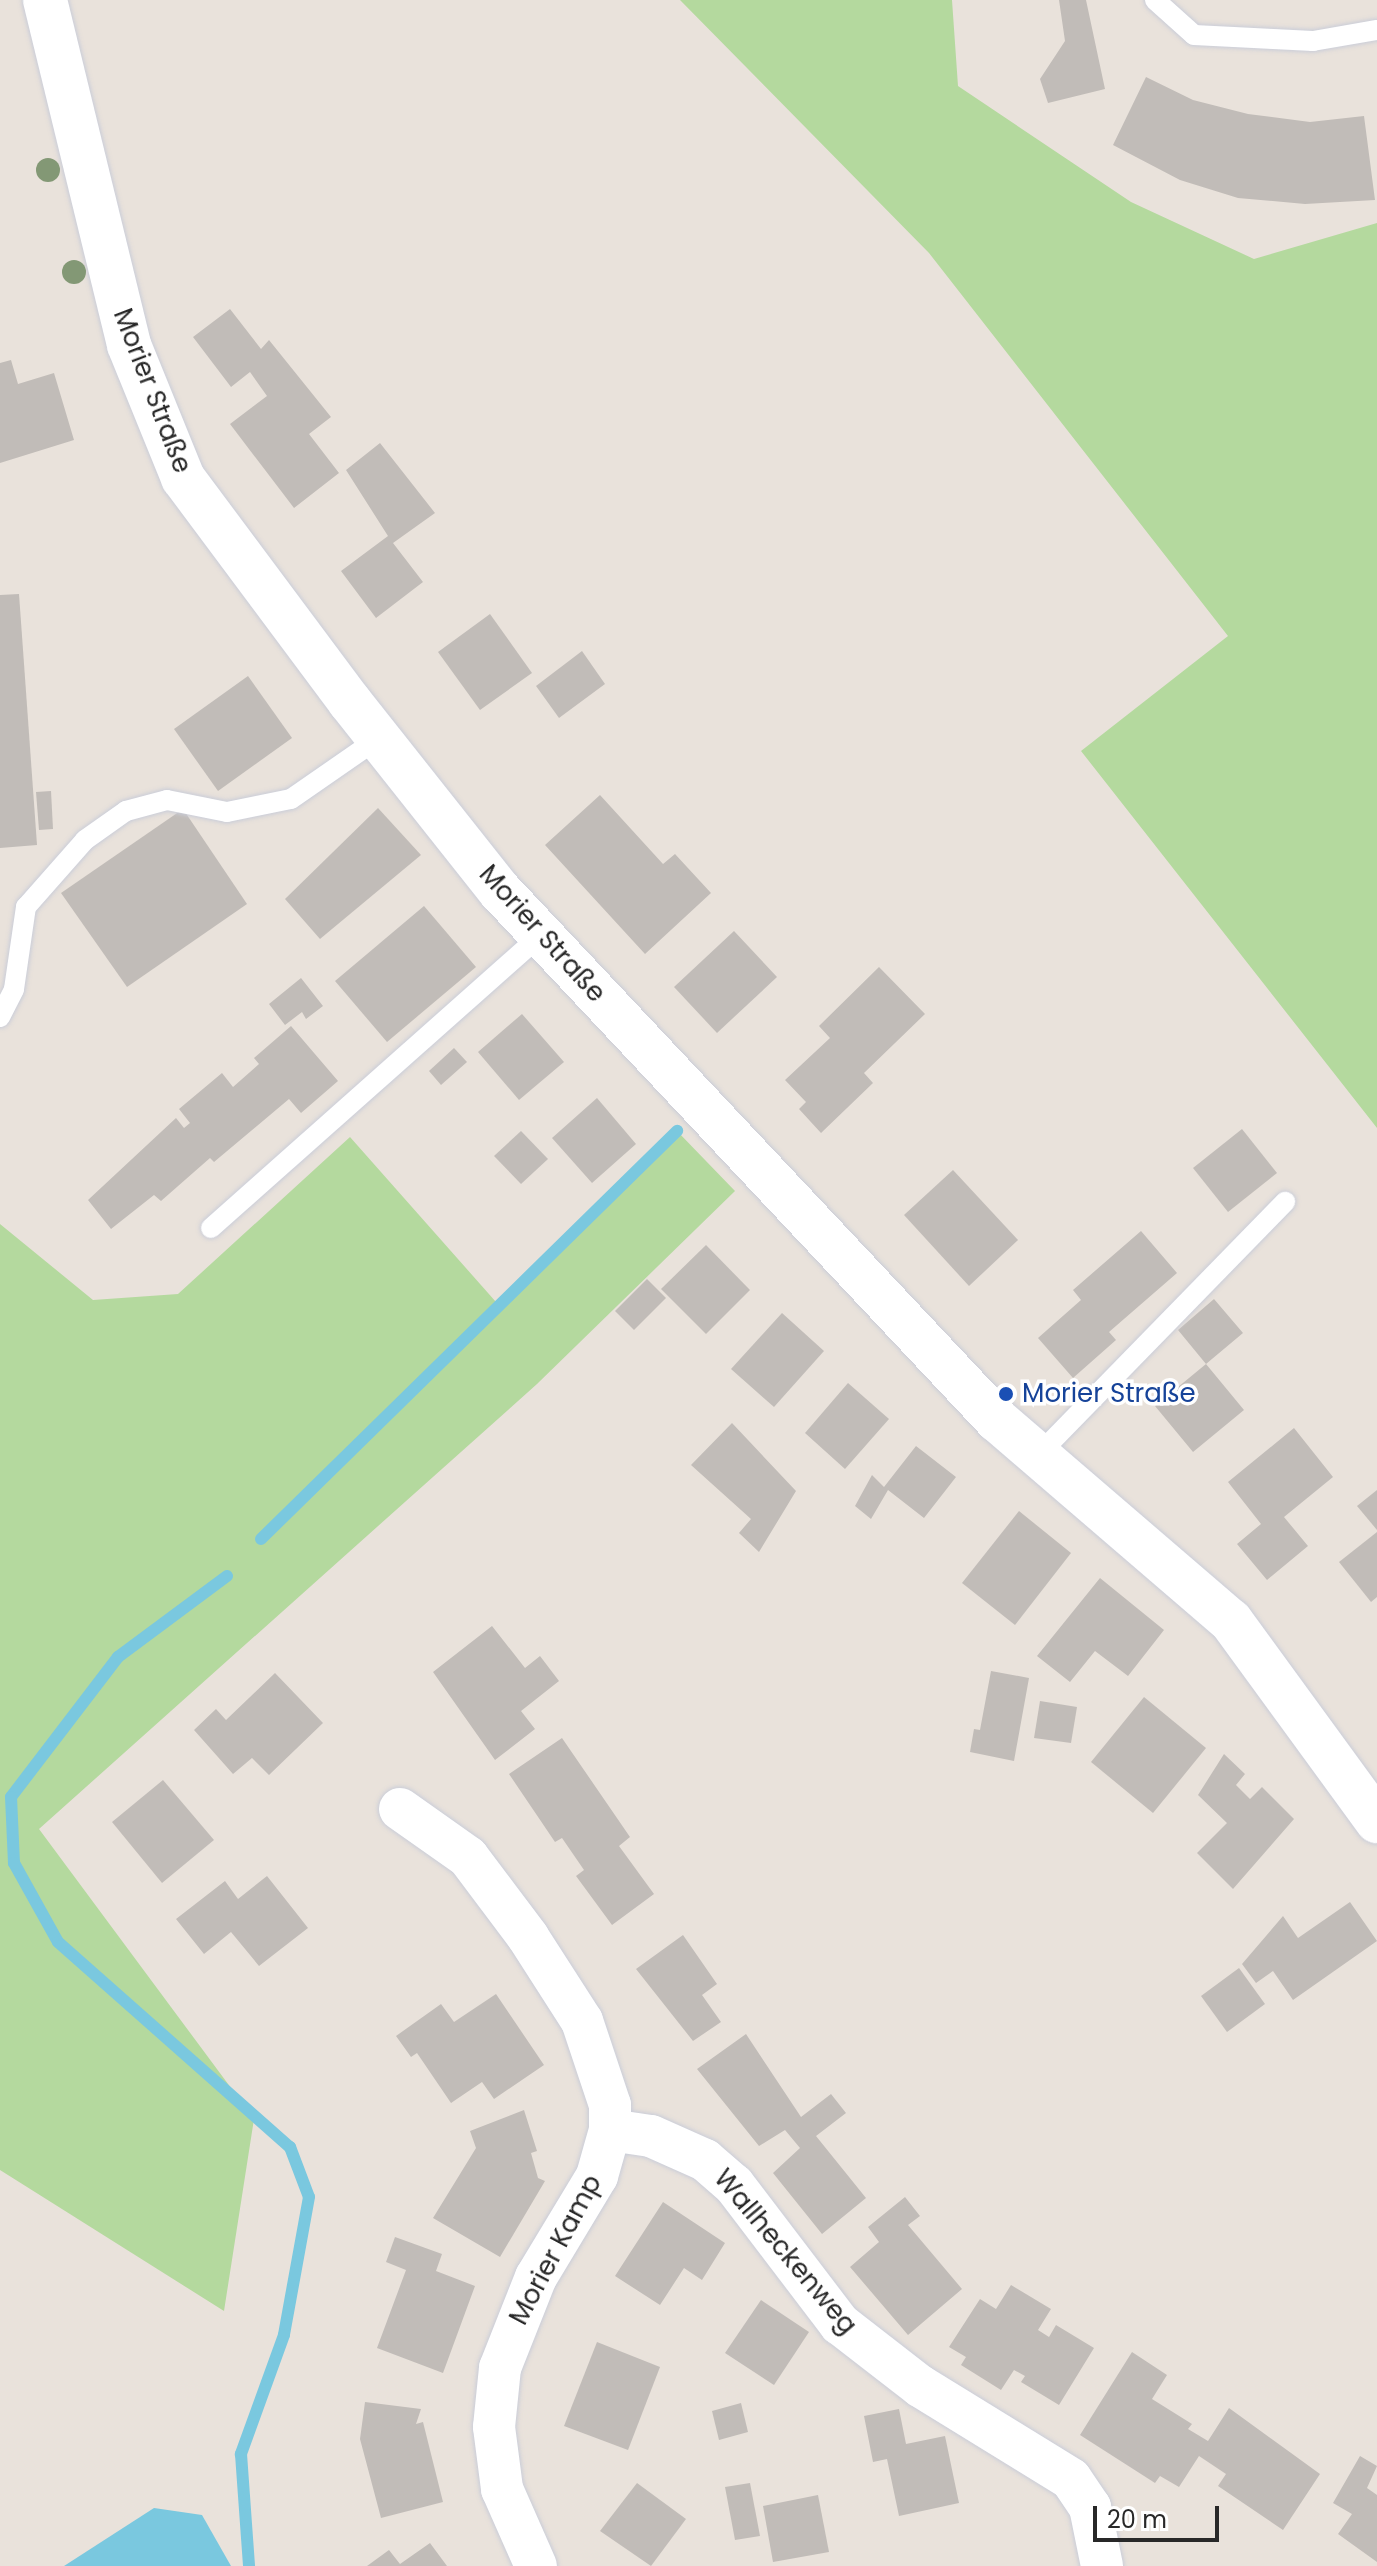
<!DOCTYPE html>
<meta charset="utf-8">
<style>
body{margin:0}
#map{position:relative;width:1377px;height:2566px;overflow:hidden;background:#e9e2db;font-family:Poppins,sans-serif}
div>[style]{position:absolute}
[style*='--x']{left:calc(var(--x)*1px);top:calc(var(--y)*1px);width:calc(var(--w)*1px);rotate:calc(var(--a)*1deg)}
.green>*{inset:0;background:#b4d99e}
.water>*{inset:0;background:#7ac8df}
.stream>*{height:12px;margin:-6px;padding:0 6px;transform-origin:6px;border-radius:6px;background:#7ac8df}
.building>*{inset:0;background:#c1bcb8}
.roads{filter:drop-shadow(0 0 2px #cacdd8) drop-shadow(0 0 2px #cacdd8)}
.service>*{height:20px;margin:-10px;padding:0 10px;transform-origin:10px;border-radius:10px;background:#fff}
.minor>*{height:42px;margin:-21px;padding:0 21px;transform-origin:21px;border-radius:21px;background:#fff}
.secondary>*{height:44px;margin:-22px;padding:0 22px;transform-origin:22px;border-radius:22px;background:#fff}
.trees>*{width:24px;height:24px;margin:-12px;border-radius:50%;background:#839875}
.dots>*{width:22px;height:22px;translate:-50% -50%;box-sizing:border-box;border:4px solid #fff;border-radius:50%}
span{translate:-50% -50%;white-space:nowrap;text-align:center;line-height:1.15;-webkit-text-stroke:7px #fff;paint-order:stroke}
.street-label{font-size:26px;color:#282828}
.transit-label{font-size:26px;color:#164399}
.left{translate:0 -50%;text-align:left}
.scale{position:absolute;left:1093px;top:2506px;width:126px;height:36px;box-sizing:border-box;border:4px solid #282828;border-top:0;padding-left:10px;font-size:24px;line-height:28px;white-space:nowrap;color:#282828;-webkit-text-stroke:6px #fff;paint-order:stroke}
</style>
<div id="map">
<div class="green">
<div style="clip-path:polygon(680px 0,952px 0,958px 86px,1131px 202px,1254px 259px,1377px 223px,1377px 1128px,1081px 751px,1228px 636px,929px 253px)"></div>
<div style="clip-path:polygon(677px 1131px,735px 1191px,537px 1384px,39px 1829px,254px 2119px,224px 2311px,0 2170px,0 1224px,93px 1300px,178px 1294px,350px 1137px,496px 1302px)"></div>
</div>
<div class="water">
<div style="clip-path:polygon(154px 2508px,202px 2515px,231px 2566px,64px 2566px)"></div>
</div>
<div class="stream">
<div style="--x:261;--y:1539;--w:583;--a:-44.44"></div>
<div style="--x:227;--y:1576;--w:136;--a:143.4"></div>
<div style="--x:118;--y:1657;--w:176;--a:127.4"></div>
<div style="--x:11;--y:1797;--w:66;--a:87.4"></div>
<div style="--x:14;--y:1863;--w:90;--a:60.9"></div>
<div style="--x:58;--y:1942;--w:310;--a:41.5"></div>
<div style="--x:290;--y:2147;--w:53;--a:69.2"></div>
<div style="--x:309;--y:2197;--w:140;--a:100.3"></div>
<div style="--x:284;--y:2335;--w:127;--a:109.9"></div>
<div style="--x:241;--y:2454;--w:112;--a:85.9"></div>
</div>
<div class="building">
<div style="clip-path:polygon(1059px 0,1086px 0,1105px 89px,1048px 103px,1040px 79px,1065px 41px)"></div>
<div style="clip-path:polygon(1146px 77px,1193px 100px,1248px 114px,1310px 122px,1364px 116px,1375px 200px,1305px 204px,1238px 198px,1180px 180px,1113px 145px)"></div>
<div style="clip-path:polygon(230px 309px,261px 349px,269px 340px,331px 417px,309px 434px,339px 473px,294px 508px,230px 424px,267px 396px,250px 372px,231px 387px,193px 337px)"></div>
<div style="clip-path:polygon(11px 360px,18px 384px,54px 373px,74px 440px,0 463px,0 363px)"></div>
<div style="clip-path:polygon(380px 443px,435px 513px,393px 543px,423px 582px,376px 618px,341px 571px,388px 536px,346px 470px)"></div>
<div style="clip-path:polygon(19px 594px,37px 845px,0 848px,0 595px)"></div>
<div style="clip-path:polygon(490px 614px,532px 673px,480px 710px,438px 652px)"></div>
<div style="clip-path:polygon(582px 651px,605px 684px,559px 718px,536px 686px)"></div>
<div style="clip-path:polygon(248px 676px,292px 738px,218px 791px,174px 729px)"></div>
<div style="clip-path:polygon(51px 791px,53px 829px,39px 830px,36px 792px)"></div>
<div style="clip-path:polygon(600px 795px,663px 864px,675px 854px,711px 893px,645px 954px,545px 845px)"></div>
<div style="clip-path:polygon(378px 808px,421px 855px,320px 939px,285px 899px)"></div>
<div style="clip-path:polygon(183px 809px,247px 904px,127px 987px,61px 893px)"></div>
<div style="clip-path:polygon(424px 906px,476px 967px,387px 1042px,335px 981px)"></div>
<div style="clip-path:polygon(734px 931px,777px 977px,717px 1033px,674px 987px)"></div>
<div style="clip-path:polygon(879px 967px,925px 1014px,864px 1073px,873px 1083px,821px 1133px,799px 1109px,806px 1102px,785px 1080px,830px 1038px,819px 1026px)"></div>
<div style="clip-path:polygon(301px 978px,323px 1006px,306px 1019px,302px 1012px,285px 1025px,269px 1004px)"></div>
<div style="clip-path:polygon(522px 1014px,564px 1062px,519px 1100px,478px 1052px)"></div>
<div style="clip-path:polygon(291px 1026px,338px 1081px,301px 1113px,289px 1099px,214px 1162px,210px 1158px,161px 1201px,154px 1195px,111px 1229px,88px 1200px,176px 1118px,184px 1128px,190px 1123px,179px 1109px,222px 1073px,233px 1087px,259px 1064px,254px 1058px)"></div>
<div style="clip-path:polygon(454px 1048px,467px 1062px,441px 1085px,429px 1071px)"></div>
<div style="clip-path:polygon(597px 1098px,636px 1144px,592px 1183px,552px 1138px)"></div>
<div style="clip-path:polygon(1242px 1129px,1277px 1173px,1228px 1212px,1193px 1168px)"></div>
<div style="clip-path:polygon(521px 1131px,548px 1159px,521px 1184px,494px 1156px)"></div>
<div style="clip-path:polygon(953px 1170px,1018px 1240px,969px 1286px,904px 1215px)"></div>
<div style="clip-path:polygon(1141px 1231px,1177px 1273px,1109px 1332px,1116px 1340px,1073px 1378px,1038px 1338px,1081px 1300px,1073px 1290px)"></div>
<div style="clip-path:polygon(706px 1245px,750px 1290px,706px 1334px,661px 1289px)"></div>
<div style="clip-path:polygon(647px 1279px,666px 1298px,634px 1330px,615px 1311px)"></div>
<div style="clip-path:polygon(1214px 1299px,1243px 1333px,1206px 1364px,1244px 1410px,1193px 1452px,1155px 1406px,1206px 1364px,1178px 1330px)"></div>
<div style="clip-path:polygon(782px 1313px,824px 1351px,774px 1407px,731px 1369px)"></div>
<div style="clip-path:polygon(848px 1383px,889px 1419px,845px 1469px,805px 1433px)"></div>
<div style="clip-path:polygon(732px 1423px,796px 1491px,759px 1552px,739px 1533px,751px 1519px,691px 1465px)"></div>
<div style="clip-path:polygon(1294px 1428px,1333px 1477px,1284px 1517px,1308px 1546px,1267px 1580px,1237px 1544px,1261px 1524px,1228px 1482px)"></div>
<div style="clip-path:polygon(916px 1446px,956px 1477px,924px 1518px,888px 1490px,871px 1519px,855px 1506px,872px 1475px,884px 1487px)"></div>
<div style="clip-path:polygon(1377px 1490px,1377px 1530px,1357px 1506px)"></div>
<div style="clip-path:polygon(1019px 1511px,1071px 1553px,1015px 1625px,962px 1583px)"></div>
<div style="clip-path:polygon(1377px 1532px,1377px 1597px,1371px 1602px,1339px 1562px)"></div>
<div style="clip-path:polygon(1100px 1578px,1164px 1630px,1128px 1676px,1095px 1651px,1070px 1682px,1037px 1656px)"></div>
<div style="clip-path:polygon(492px 1626px,525px 1668px,540px 1656px,559px 1681px,521px 1711px,535px 1729px,495px 1760px,433px 1672px)"></div>
<div style="clip-path:polygon(991px 1671px,1029px 1678px,1014px 1761px,970px 1752px,974px 1729px,980px 1730px)"></div>
<div style="clip-path:polygon(275px 1673px,323px 1723px,269px 1775px,252px 1758px,233px 1774px,194px 1730px,216px 1709px,226px 1720px)"></div>
<div style="clip-path:polygon(1144px 1697px,1206px 1748px,1153px 1813px,1091px 1762px)"></div>
<div style="clip-path:polygon(1040px 1701px,1077px 1707px,1071px 1743px,1034px 1738px)"></div>
<div style="clip-path:polygon(562px 1738px,630px 1837px,619px 1846px,654px 1894px,612px 1925px,576px 1876px,584px 1870px,562px 1838px,555px 1842px,509px 1774px)"></div>
<div style="clip-path:polygon(1224px 1754px,1245px 1774px,1236px 1785px,1250px 1799px,1262px 1787px,1294px 1819px,1233px 1889px,1197px 1853px,1227px 1823px,1198px 1795px)"></div>
<div style="clip-path:polygon(163px 1780px,214px 1840px,162px 1883px,112px 1822px)"></div>
<div style="clip-path:polygon(267px 1876px,308px 1928px,259px 1966px,231px 1932px,204px 1954px,176px 1919px,225px 1881px,238px 1899px)"></div>
<div style="clip-path:polygon(1350px 1902px,1377px 1941px,1293px 2000px,1273px 1971px,1256px 1983px,1242px 1964px,1283px 1916px,1298px 1938px)"></div>
<div style="clip-path:polygon(683px 1935px,717px 1984px,702px 1995px,721px 2022px,693px 2041px,636px 1969px)"></div>
<div style="clip-path:polygon(1239px 1968px,1265px 2004px,1227px 2032px,1201px 1996px)"></div>
<div style="clip-path:polygon(496px 1994px,544px 2065px,494px 2099px,482px 2082px,451px 2103px,417px 2053px,411px 2057px,396px 2036px,441px 2004px,454px 2022px)"></div>
<div style="clip-path:polygon(746px 2034px,801px 2117px,831px 2094px,846px 2113px,816px 2136px,866px 2198px,822px 2234px,773px 2173px,800px 2148px,785px 2130px,759px 2146px,697px 2069px)"></div>
<div style="clip-path:polygon(524px 2110px,537px 2151px,531px 2153px,538px 2178px,545px 2181px,500px 2257px,433px 2218px,476px 2148px,470px 2131px)"></div>
<div style="clip-path:polygon(905px 2197px,920px 2216px,908px 2225px,962px 2289px,908px 2335px,850px 2267px,879px 2242px,868px 2227px)"></div>
<div style="clip-path:polygon(663px 2202px,725px 2243px,702px 2280px,684px 2268px,660px 2305px,615px 2276px)"></div>
<div style="clip-path:polygon(395px 2237px,442px 2254px,436px 2271px,475px 2286px,443px 2373px,377px 2348px,406px 2270px,386px 2262px)"></div>
<div style="clip-path:polygon(1011px 2285px,1051px 2309px,1038px 2330px,1049px 2337px,1056px 2325px,1094px 2348px,1059px 2405px,1021px 2382px,1025px 2376px,1014px 2370px,1001px 2390px,961px 2365px,966px 2357px,949px 2347px,980px 2299px,996px 2309px)"></div>
<div style="clip-path:polygon(761px 2300px,809px 2332px,774px 2385px,725px 2353px)"></div>
<div style="clip-path:polygon(597px 2342px,660px 2367px,628px 2450px,564px 2426px)"></div>
<div style="clip-path:polygon(1132px 2352px,1167px 2375px,1152px 2399px,1192px 2424px,1188px 2429px,1208px 2441px,1229px 2408px,1320px 2474px,1283px 2530px,1218px 2486px,1226px 2474px,1199px 2456px,1179px 2487px,1160px 2476px,1155px 2483px,1080px 2435px)"></div>
<div style="clip-path:polygon(365px 2402px,421px 2409px,416px 2424px,423px 2422px,443px 2502px,381px 2518px,360px 2439px)"></div>
<div style="clip-path:polygon(741px 2403px,748px 2432px,719px 2440px,712px 2411px)"></div>
<div style="clip-path:polygon(899px 2409px,906px 2444px,945px 2436px,959px 2503px,899px 2516px,887px 2459px,873px 2462px,864px 2416px)"></div>
<div style="clip-path:polygon(1360px 2456px,1377px 2466px,1367px 2488px,1377px 2495px,1377px 2562px,1338px 2534px,1352px 2514px,1333px 2503px)"></div>
<div style="clip-path:polygon(637px 2483px,686px 2519px,651px 2566px,600px 2531px)"></div>
<div style="clip-path:polygon(750px 2483px,760px 2536px,735px 2540px,725px 2487px)"></div>
<div style="clip-path:polygon(818px 2495px,829px 2552px,773px 2562px,763px 2506px)"></div>
<div style="clip-path:polygon(430px 2543px,447px 2566px,367px 2566px,389px 2550px,400px 2564px)"></div>
</div>
<div class="roads">
<div class="service">
<div style="--x:1155;--y:0;--w:52;--a:41.9"></div>
<div style="--x:1194;--y:35;--w:119;--a:2.9"></div>
<div style="--x:1313;--y:41;--w:65;--a:-9.8"></div>
<div style="--x:0;--y:1017;--w:31;--a:-63"></div>
<div style="--x:14;--y:989;--w:83;--a:-81.7"></div>
<div style="--x:26;--y:907;--w:89;--a:-48.6"></div>
<div style="--x:85;--y:840;--w:50;--a:-35.3"></div>
<div style="--x:126;--y:811;--w:42;--a:-15"></div>
<div style="--x:167;--y:800;--w:61;--a:11.3"></div>
<div style="--x:227;--y:812;--w:65;--a:-11.5"></div>
<div style="--x:291;--y:799;--w:107;--a:-34.7"></div>
<div style="--x:211;--y:1228;--w:441;--a:-41.6"></div>
<div style="--x:1038;--y:1455;--w:354;--a:-45.7"></div>
</div>
<div class="minor">
<div style="--x:400;--y:1809;--w:83;--a:35.2"></div>
<div style="--x:468;--y:1857;--w:100;--a:53.1"></div>
<div style="--x:528;--y:1937;--w:100;--a:57.3"></div>
<div style="--x:582;--y:2021;--w:89;--a:71.6"></div>
<div style="--x:610;--y:2105;--w:25;--a:90"></div>
<div style="--x:610;--y:2130;--w:48;--a:105.8"></div>
<div style="--x:597;--y:2176;--w:118;--a:121.1"></div>
<div style="--x:536;--y:2277;--w:98;--a:111.6"></div>
<div style="--x:500;--y:2368;--w:59;--a:95.8"></div>
<div style="--x:494;--y:2427;--w:63;--a:82.6"></div>
<div style="--x:502;--y:2489;--w:84;--a:66.2"></div>
<div style="--x:610;--y:2130;--w:41;--a:8.3"></div>
<div style="--x:651;--y:2136;--w:59;--a:24"></div>
<div style="--x:705;--y:2160;--w:38;--a:41"></div>
<div style="--x:734;--y:2185;--w:175;--a:52.7"></div>
<div style="--x:840;--y:2324;--w:101;--a:37.8"></div>
<div style="--x:920;--y:2386;--w:177;--a:31.6"></div>
<div style="--x:1071;--y:2479;--w:34;--a:56"></div>
<div style="--x:1090;--y:2507;--w:60;--a:78.5"></div>
</div>
<div class="secondary">
<div style="--x:45;--y:0;--w:355;--a:76.3"></div>
<div style="--x:129;--y:345;--w:144;--a:67.9"></div>
<div style="--x:183;--y:478;--w:279;--a:53.3"></div>
<div style="--x:350;--y:702;--w:241;--a:51.6"></div>
<div style="--x:500;--y:891;--w:726;--a:46.79"></div>
<div style="--x:997;--y:1420;--w:308;--a:40.7"></div>
<div style="--x:1231;--y:1621;--w:248;--a:53.9"></div>
</div>
</div>
<div class="trees">
<div style="left:48px;top:170px"></div>
<div style="left:74px;top:272px"></div>
</div>
<div class="dots">
<div style="left:1006px;top:1394px;background:#1a4fb4"></div>
</div>
<div class="street-label">
<span style="left:152px;top:391px;rotate:69deg">Morier Straße</span>
<span style="left:542px;top:934px;rotate:48deg">Morier Straße</span>
<span style="left:556px;top:2250px;rotate:-62deg">Morier Kamp</span>
<span style="left:785px;top:2252px;rotate:50deg">Wallheckenweg</span>
</div>
<div class="transit-label">
<span class="left" style="left:1022px;top:1394px">Morier Straße</span>
</div>
<div class="scale">20 m</div>
</div>
